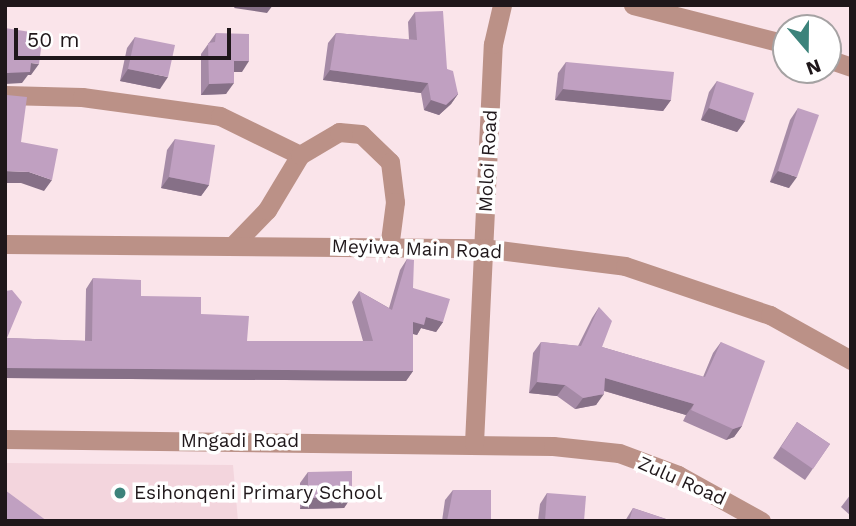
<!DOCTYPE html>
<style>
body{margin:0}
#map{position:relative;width:856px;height:526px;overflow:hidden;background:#fae4ea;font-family:"Work Sans",sans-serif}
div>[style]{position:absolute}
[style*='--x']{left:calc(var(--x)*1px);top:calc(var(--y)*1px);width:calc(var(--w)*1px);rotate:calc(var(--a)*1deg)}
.built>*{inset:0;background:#f3d5dd}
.minor>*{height:19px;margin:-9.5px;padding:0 9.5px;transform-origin:9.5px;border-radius:9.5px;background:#bb9187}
.tertiary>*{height:19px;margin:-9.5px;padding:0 9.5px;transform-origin:9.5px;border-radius:9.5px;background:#bb9187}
.wall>*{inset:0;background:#a58aa6}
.shaded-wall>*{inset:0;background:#867087}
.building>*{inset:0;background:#c0a0c1}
.dots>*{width:19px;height:19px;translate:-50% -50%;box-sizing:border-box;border:4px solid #fff;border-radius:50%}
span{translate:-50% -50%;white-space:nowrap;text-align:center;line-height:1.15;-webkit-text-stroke:7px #fff;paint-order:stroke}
.street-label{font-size:19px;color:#1f171a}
.poi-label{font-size:19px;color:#1f171a}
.left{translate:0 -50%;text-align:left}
.frame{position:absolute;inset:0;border:7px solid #1f171a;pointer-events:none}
.north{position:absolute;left:772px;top:14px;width:70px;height:70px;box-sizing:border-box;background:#fff;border:2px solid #a5a2a3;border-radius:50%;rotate:160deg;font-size:19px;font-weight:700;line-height:28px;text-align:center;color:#1f171a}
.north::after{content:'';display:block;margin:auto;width:24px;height:32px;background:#3c837b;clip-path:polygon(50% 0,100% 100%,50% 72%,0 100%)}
.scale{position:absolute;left:14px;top:28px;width:217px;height:32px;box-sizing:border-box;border:4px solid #1f171a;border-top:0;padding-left:9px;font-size:21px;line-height:24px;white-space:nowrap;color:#1f171a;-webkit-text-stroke:5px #fff;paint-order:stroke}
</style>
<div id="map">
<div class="built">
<div style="clip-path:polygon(5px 463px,233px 465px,238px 521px,5px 521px)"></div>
</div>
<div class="minor">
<div style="--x:633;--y:5;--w:158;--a:14.3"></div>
<div style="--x:828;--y:59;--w:24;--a:19"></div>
<div style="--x:5;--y:95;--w:77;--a:1.5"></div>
<div style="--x:82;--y:97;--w:139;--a:7.8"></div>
<div style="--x:220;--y:116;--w:89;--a:26"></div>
<div style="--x:235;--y:243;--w:46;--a:-45.9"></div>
<div style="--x:267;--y:210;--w:64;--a:-59"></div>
<div style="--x:300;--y:155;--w:45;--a:-30.5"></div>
<div style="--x:339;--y:132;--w:22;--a:5"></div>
<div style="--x:361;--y:134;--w:40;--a:44"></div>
<div style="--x:390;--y:162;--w:40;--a:82.9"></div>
<div style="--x:395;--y:202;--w:46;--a:97.4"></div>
<div style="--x:5;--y:439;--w:548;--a:0.73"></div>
<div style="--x:553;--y:446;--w:66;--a:6.1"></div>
<div style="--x:619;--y:453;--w:63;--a:20.4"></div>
<div style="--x:678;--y:475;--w:95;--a:29"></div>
<div style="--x:474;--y:443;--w:399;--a:-87.3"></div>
<div style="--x:493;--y:44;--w:40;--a:-77"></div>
</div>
<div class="tertiary">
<div style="--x:5;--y:244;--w:478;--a:0.5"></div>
<div style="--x:483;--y:248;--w:143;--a:7.2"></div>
<div style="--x:625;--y:266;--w:153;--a:18.7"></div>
<div style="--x:770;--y:315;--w:93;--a:29.1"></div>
</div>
<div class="wall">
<div style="clip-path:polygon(415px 12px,447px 69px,458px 94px,451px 104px,439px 115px,424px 110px,421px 93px,323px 80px,328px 43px,336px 33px,409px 40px,408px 22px)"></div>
<div style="clip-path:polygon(216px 33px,242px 72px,234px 72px,226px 94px,201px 95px,201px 54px)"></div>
<div style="clip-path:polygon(135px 37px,160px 89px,120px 81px,127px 48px)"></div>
<div style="clip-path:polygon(566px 62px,671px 100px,663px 111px,555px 100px,558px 73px)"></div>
<div style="clip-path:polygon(717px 81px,745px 121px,737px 132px,701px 120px,709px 92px)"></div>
<div style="clip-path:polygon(798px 108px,789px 188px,770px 182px,790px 120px)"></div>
<div style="clip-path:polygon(175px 139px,209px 185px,201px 196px,161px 188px,167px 150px)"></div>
<div style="clip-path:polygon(407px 259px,413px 288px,443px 322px,436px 332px,421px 328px,417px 335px,413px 334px,413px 371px,406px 381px,5px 378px,5px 291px,7px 338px,85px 341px,86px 289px,93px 278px,141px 296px,201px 314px,247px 341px,363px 341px,352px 302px,359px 291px,389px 308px,400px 270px)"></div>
<div style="clip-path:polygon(599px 307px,602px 347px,703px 377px,713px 353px,721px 342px,742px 426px,734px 437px,726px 440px,683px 421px,686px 415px,604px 391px,596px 405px,575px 409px,557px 396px,529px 393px,533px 353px,541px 342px,578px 346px,592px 318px)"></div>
<div style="clip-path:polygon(797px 422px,830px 444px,805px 480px,773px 458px)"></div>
<div style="clip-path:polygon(308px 472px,352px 496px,344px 508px,300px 509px,300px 483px)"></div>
<div style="clip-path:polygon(453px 490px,491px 521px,442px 521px,445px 500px)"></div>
<div style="clip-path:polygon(547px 493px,584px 521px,538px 521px,540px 504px)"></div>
<div style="clip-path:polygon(851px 494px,851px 516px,841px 507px)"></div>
<div style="clip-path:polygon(633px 508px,669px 520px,625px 521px)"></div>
</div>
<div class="shaded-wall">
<div style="clip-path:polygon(236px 5px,273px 5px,267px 13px,234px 8px)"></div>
<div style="clip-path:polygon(234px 61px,249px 61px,242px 72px,226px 72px)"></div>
<div style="clip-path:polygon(31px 63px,39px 64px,31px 75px,28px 75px,22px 83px,5px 84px,5px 76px,7px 73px)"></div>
<div style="clip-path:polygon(128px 69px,168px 77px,160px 89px,120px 81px)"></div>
<div style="clip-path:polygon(330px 70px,428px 83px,421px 93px,323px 80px)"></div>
<div style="clip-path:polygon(234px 83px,226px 94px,201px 95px,209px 84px)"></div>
<div style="clip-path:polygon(563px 89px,671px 100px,663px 111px,555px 100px)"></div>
<div style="clip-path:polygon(458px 94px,451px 104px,439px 115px,424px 110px,431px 100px)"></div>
<div style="clip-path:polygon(709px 108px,745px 121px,737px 132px,701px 120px)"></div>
<div style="clip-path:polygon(5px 171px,29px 172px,52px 180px,44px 191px,21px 183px,5px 183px)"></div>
<div style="clip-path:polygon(778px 171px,797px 177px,789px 188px,770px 182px)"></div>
<div style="clip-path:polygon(169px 177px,209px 185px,201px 196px,161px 188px)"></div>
<div style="clip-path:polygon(426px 317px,443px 322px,436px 332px,421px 328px,417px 335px,406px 332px,413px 322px)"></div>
<div style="clip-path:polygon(5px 368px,413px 371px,406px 381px,5px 378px)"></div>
<div style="clip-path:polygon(605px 378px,694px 404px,686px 415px,598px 389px)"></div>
<div style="clip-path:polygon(537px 382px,565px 385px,557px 396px,529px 393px)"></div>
<div style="clip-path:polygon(604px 394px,596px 405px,575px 409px,583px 398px)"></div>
<div style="clip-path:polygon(742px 426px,734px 437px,726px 440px,733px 429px)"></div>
<div style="clip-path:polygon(352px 496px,344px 508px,300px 509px,308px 498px)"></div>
</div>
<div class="building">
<div style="clip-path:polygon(443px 11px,447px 69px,453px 71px,458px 94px,446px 105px,431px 100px,428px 83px,330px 70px,336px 33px,417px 40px,415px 12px)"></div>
<div style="clip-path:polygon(5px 28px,43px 34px,39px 64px,31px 63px,30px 72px,7px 73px,5px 77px)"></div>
<div style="clip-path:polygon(216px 33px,249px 34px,249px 61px,234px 61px,234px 83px,209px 84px,208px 43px,215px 42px)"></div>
<div style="clip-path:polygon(135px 37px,175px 45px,168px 77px,128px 69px)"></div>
<div style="clip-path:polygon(566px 62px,674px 72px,671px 100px,563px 89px)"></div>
<div style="clip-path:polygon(717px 81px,754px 93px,745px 121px,709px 108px)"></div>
<div style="clip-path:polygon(5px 92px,7px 95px,27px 97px,21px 142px,58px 149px,52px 180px,29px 172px,5px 171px)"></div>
<div style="clip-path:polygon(798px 108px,819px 115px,797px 177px,778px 171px)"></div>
<div style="clip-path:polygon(175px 139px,215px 145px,209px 185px,169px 177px)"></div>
<div style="clip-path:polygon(407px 259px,414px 260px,413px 288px,450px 299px,443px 322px,426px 317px,424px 325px,413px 322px,413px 371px,5px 368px,5px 291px,12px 290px,22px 302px,7px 338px,92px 341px,93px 278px,141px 280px,141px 296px,201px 297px,201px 314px,249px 316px,247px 341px,373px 341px,359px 291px,392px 310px)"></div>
<div style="clip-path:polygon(599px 307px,612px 321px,602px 347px,705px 377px,721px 342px,765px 361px,742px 426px,733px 429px,691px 410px,694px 404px,605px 378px,604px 394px,583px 398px,565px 385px,537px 382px,541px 342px,581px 346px)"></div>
<div style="clip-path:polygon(797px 422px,830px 444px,813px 469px,781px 447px)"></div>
<div style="clip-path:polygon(352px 471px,352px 496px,308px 498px,308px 472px)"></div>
<div style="clip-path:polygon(5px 490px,47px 521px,5px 521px)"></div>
<div style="clip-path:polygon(453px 490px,491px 490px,491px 521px,447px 521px)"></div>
<div style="clip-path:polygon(547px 493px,586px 496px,584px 521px,545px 521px)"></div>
<div style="clip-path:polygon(633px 508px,669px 520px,629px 521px)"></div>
</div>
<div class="dots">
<div style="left:120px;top:493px;background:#3c837b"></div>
</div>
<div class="street-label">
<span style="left:488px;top:161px;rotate:-87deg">Moloi Road</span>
<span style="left:417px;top:249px;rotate:2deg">Meyiwa Main Road</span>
<span style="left:240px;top:441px">Mngadi Road</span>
<span style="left:682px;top:481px;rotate:24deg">Zulu Road</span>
</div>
<div class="poi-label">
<span class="left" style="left:134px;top:493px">Esihonqeni Primary School</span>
</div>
<div class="frame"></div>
<div class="north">N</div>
<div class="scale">50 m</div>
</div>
